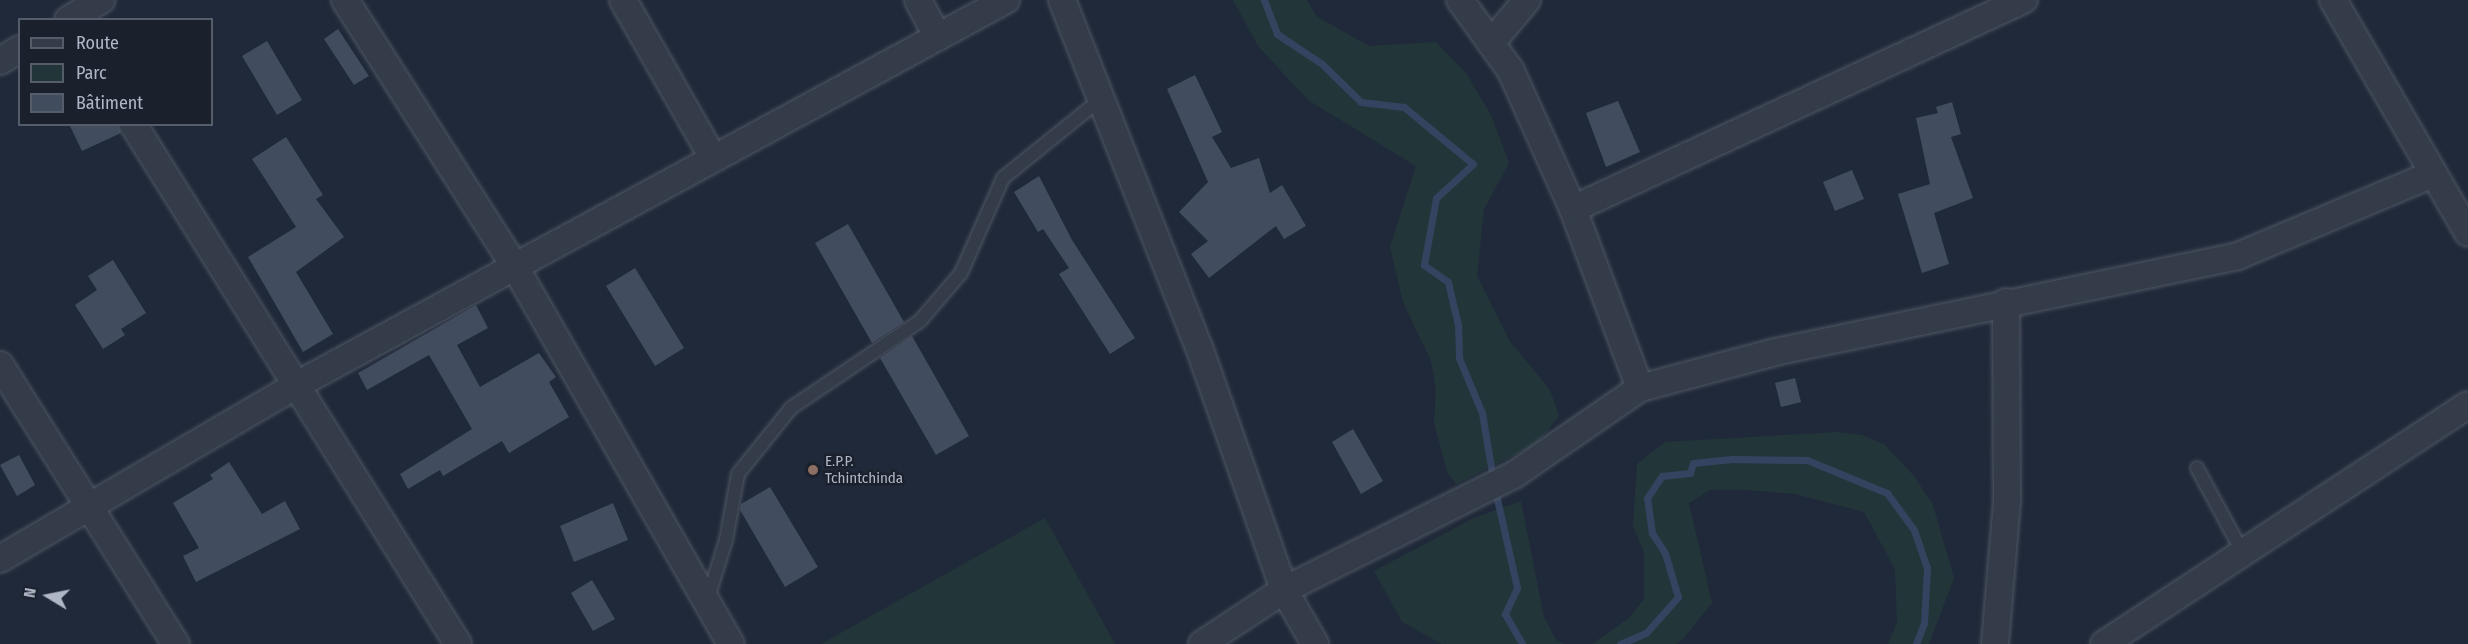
<!DOCTYPE html>
<meta charset="utf-8">
<style>
body{margin:0}
#map{position:relative;width:2468px;height:644px;overflow:hidden;background:#202939;font-family:"Fira Sans Condensed",sans-serif}
div>[style]{position:absolute}
[style*='--x']{left:calc(var(--x)*1px);top:calc(var(--y)*1px);width:calc(var(--w)*1px);rotate:calc(var(--a)*1deg)}
.green>*{inset:0;background:#22363a}
.stream>*{height:7px;margin:-3.5px;padding:0 3.5px;transform-origin:3.5px;border-radius:3.5px;background:#344460}
.building>*{inset:0;background:#414c5e}
.roads{filter:drop-shadow(0 0 2px #4f5664) drop-shadow(0 0 2px #4f5664)}
.service>*{height:12px;margin:-6px;padding:0 6px;transform-origin:6px;border-radius:6px;background:#343c49}
.minor>*{height:26px;margin:-13px;padding:0 13px;transform-origin:13px;border-radius:13px;background:#343c49}
.dots>*{width:16px;height:16px;translate:-50% -50%;box-sizing:border-box;border:3px solid #1a212d;border-radius:50%}
span{translate:-50% -50%;white-space:nowrap;text-align:center;line-height:1.15;-webkit-text-stroke:4.5px #1a212d;paint-order:stroke}
.poi-label{font-size:15px;color:#afb6c5}
.left{translate:0 -50%;text-align:left}
.legend{position:absolute;left:18px;top:18px;width:195px;height:108px;box-sizing:border-box;background:#1a212d;border:2px solid #565d6a;margin:0;padding:8px 10px;list-style:none;font-size:18px;color:#afb6c5}
.legend li{display:flex;align-items:center;gap:12px;height:30px}
.legend b{width:30px;border:2px solid #565d6a}
.north{position:absolute;left:18px;top:566px;width:60px;height:60px;-webkit-text-stroke:4px #1a212d;paint-order:stroke;rotate:280deg;font-size:16px;font-weight:700;line-height:24px;text-align:center;color:#afb6c5}
.north::after{content:'';display:block;margin:auto;width:21px;height:27px;background:#afb6c5;clip-path:polygon(50% 0,100% 100%,50% 72%,0 100%)}
</style>
<div id="map">
<div class="green">
<div style="clip-path:polygon(1233px 0,1307px 0,1316px 16px,1369px 46px,1436px 42px,1466px 73px,1491px 115px,1509px 163px,1484px 209px,1477px 276px,1509px 340px,1550px 390px,1559px 416px,1537px 444px,1456px 484px,1447px 472px,1434px 423px,1436px 390px,1431px 361px,1403px 302px,1390px 247px,1416px 166px,1308px 100px,1258px 46px)"></div>
<div style="clip-path:polygon(1837px 432px,1862px 435px,1885px 445px,1914px 476px,1933px 505px,1954px 578px,1929px 644px,1888px 644px,1897px 622px,1895px 569px,1864px 512px,1795px 494px,1746px 490px,1710px 490px,1689px 503px,1712px 603px,1683px 639px,1677px 644px,1592px 644px,1629px 618px,1644px 599px,1644px 552px,1633px 526px,1637px 464px,1665px 442px)"></div>
<div style="clip-path:polygon(1521px 501px,1544px 617px,1556px 640px,1564px 644px,1442px 644px,1402px 622px,1374px 571px,1474px 518px)"></div>
<div style="clip-path:polygon(1045px 518px,1115px 644px,821px 644px)"></div>
</div>
<div class="stream">
<div style="--x:1264;--y:0;--w:36;--a:69"></div>
<div style="--x:1277;--y:34;--w:54;--a:33.7"></div>
<div style="--x:1322;--y:64;--w:54;--a:44.3"></div>
<div style="--x:1361;--y:102;--w:43;--a:6.6"></div>
<div style="--x:1404;--y:107;--w:89;--a:39.6"></div>
<div style="--x:1473;--y:164;--w:50;--a:137.4"></div>
<div style="--x:1436;--y:198;--w:68;--a:100.2"></div>
<div style="--x:1424;--y:265;--w:29;--a:35"></div>
<div style="--x:1448;--y:282;--w:44;--a:76.9"></div>
<div style="--x:1458;--y:325;--w:33;--a:88"></div>
<div style="--x:1459;--y:358;--w:60;--a:67.3"></div>
<div style="--x:1482;--y:413;--w:67;--a:80.5"></div>
<div style="--x:1495;--y:490;--w:100;--a:77.3"></div>
<div style="--x:1517;--y:588;--w:29;--a:115"></div>
<div style="--x:1505;--y:614;--w:34;--a:60"></div>
<div style="--x:1620;--y:644;--w:28;--a:-23"></div>
<div style="--x:1646;--y:633;--w:48;--a:-48.4"></div>
<div style="--x:1678;--y:597;--w:46;--a:-106.5"></div>
<div style="--x:1665;--y:553;--w:24;--a:-123"></div>
<div style="--x:1652;--y:533;--w:35;--a:-98"></div>
<div style="--x:1647;--y:498;--w:27;--a:-56"></div>
<div style="--x:1662;--y:476;--w:28;--a:-6"></div>
<div style="--x:1690;--y:473;--w:10;--a:-73"></div>
<div style="--x:1693;--y:463;--w:39;--a:-6"></div>
<div style="--x:1732;--y:459;--w:75;--a:0.8"></div>
<div style="--x:1807;--y:460;--w:87;--a:22.4"></div>
<div style="--x:1887;--y:493;--w:46;--a:53.9"></div>
<div style="--x:1914;--y:530;--w:40;--a:71.1"></div>
<div style="--x:1927;--y:568;--w:55;--a:93.1"></div>
<div style="--x:1924;--y:623;--w:22;--a:111"></div>
</div>
<div class="building">
<div style="clip-path:polygon(338px 29px,369px 76px,354px 85px,324px 39px)"></div>
<div style="clip-path:polygon(267px 41px,302px 100px,277px 115px,242px 56px)"></div>
<div style="clip-path:polygon(1195px 75px,1222px 132px,1212px 137px,1231px 168px,1259px 158px,1270px 193px,1282px 185px,1306px 226px,1284px 239px,1276px 226px,1209px 278px,1191px 254px,1208px 241px,1179px 212px,1208px 182px,1167px 89px)"></div>
<div style="clip-path:polygon(1618px 101px,1640px 152px,1606px 167px,1586px 113px)"></div>
<div style="clip-path:polygon(1952px 102px,1961px 134px,1951px 137px,1973px 198px,1934px 213px,1949px 264px,1922px 273px,1898px 194px,1930px 184px,1916px 118px,1938px 113px,1936px 107px)"></div>
<div style="clip-path:polygon(69px 124px,118px 124px,121px 133px,82px 151px)"></div>
<div style="clip-path:polygon(286px 137px,323px 195px,316px 199px,344px 237px,296px 272px,333px 334px,303px 352px,248px 257px,296px 227px,252px 159px)"></div>
<div style="clip-path:polygon(1852px 170px,1864px 199px,1835px 211px,1823px 182px)"></div>
<div style="clip-path:polygon(1039px 176px,1072px 240px,1135px 338px,1110px 354px,1059px 274px,1069px 268px,1043px 229px,1038px 232px,1014px 192px)"></div>
<div style="clip-path:polygon(848px 224px,904px 322px,872px 343px,815px 243px)"></div>
<div style="clip-path:polygon(113px 260px,146px 313px,121px 329px,125px 335px,103px 349px,75px 305px,97px 290px,88px 276px)"></div>
<div style="clip-path:polygon(635px 268px,684px 348px,655px 366px,606px 286px)"></div>
<div style="clip-path:polygon(476px 305px,488px 328px,457px 345px,480px 387px,539px 353px,556px 377px,549px 382px,569px 417px,509px 453px,502px 441px,443px 476px,440px 470px,408px 489px,400px 474px,472px 429px,429px 355px,367px 390px,358px 373px)"></div>
<div style="clip-path:polygon(912px 336px,969px 436px,936px 455px,880px 358px)"></div>
<div style="clip-path:polygon(1795px 378px,1801px 402px,1781px 407px,1775px 383px)"></div>
<div style="clip-path:polygon(1353px 429px,1383px 481px,1361px 494px,1332px 442px)"></div>
<div style="clip-path:polygon(19px 455px,35px 485px,17px 496px,0 465px)"></div>
<div style="clip-path:polygon(229px 462px,262px 514px,285px 501px,300px 529px,196px 582px,183px 556px,199px 548px,173px 503px,213px 479px,210px 475px)"></div>
<div style="clip-path:polygon(770px 487px,818px 567px,785px 587px,740px 510px,741px 504px)"></div>
<div style="clip-path:polygon(613px 503px,628px 540px,574px 562px,560px 526px)"></div>
<div style="clip-path:polygon(592px 580px,615px 619px,593px 631px,571px 593px)"></div>
</div>
<div class="roads">
<div class="service">
<div style="--x:2197;--y:468;--w:97;--a:61.6"></div>
<div style="--x:708;--y:598;--w:61;--a:-72.8"></div>
<div style="--x:726;--y:540;--w:67;--a:-79.7"></div>
<div style="--x:738;--y:474;--w:85;--a:-51.2"></div>
<div style="--x:791;--y:408;--w:156;--a:-34"></div>
<div style="--x:920;--y:321;--w:63;--a:-49.5"></div>
<div style="--x:961;--y:273;--w:104;--a:-66.1"></div>
<div style="--x:1003;--y:178;--w:126;--a:-38.9"></div>
</div>
<div class="minor">
<div style="--x:345;--y:0;--w:317;--a:57.5"></div>
<div style="--x:515;--y:267;--w:434;--a:60.2"></div>
<div style="--x:623;--y:0;--w:182;--a:60.3"></div>
<div style="--x:918;--y:0;--w:38;--a:62"></div>
<div style="--x:1062;--y:0;--w:373;--a:68.5"></div>
<div style="--x:1199;--y:347;--w:257;--a:70.7"></div>
<div style="--x:1284;--y:590;--w:62;--a:60.1"></div>
<div style="--x:1460;--y:0;--w:87;--a:54.3"></div>
<div style="--x:1511;--y:71;--w:151;--a:65.8"></div>
<div style="--x:1573;--y:209;--w:191;--a:69.5"></div>
<div style="--x:2333;--y:0;--w:269;--a:59.9"></div>
<div style="--x:68;--y:20;--w:39;--a:-31"></div>
<div style="--x:1491;--y:43;--w:56;--a:-50.1"></div>
<div style="--x:0;--y:61;--w:23;--a:-31"></div>
<div style="--x:133;--y:124;--w:613;--a:57.99"></div>
<div style="--x:1573;--y:209;--w:497;--a:-24.9"></div>
<div style="--x:0;--y:365;--w:330;--a:57.8"></div>
<div style="--x:0;--y:559;--w:342;--a:-30.4"></div>
<div style="--x:295;--y:386;--w:809;--a:-28.5"></div>
<div style="--x:1202;--y:644;--w:98;--a:-33.4"></div>
<div style="--x:1284;--y:590;--w:257;--a:-26.6"></div>
<div style="--x:1514;--y:475;--w:153;--a:-34.6"></div>
<div style="--x:1640;--y:388;--w:140;--a:-14.9"></div>
<div style="--x:1775;--y:352;--w:473;--a:-11.7"></div>
<div style="--x:2238;--y:256;--w:212;--a:-22.8"></div>
<div style="--x:1995;--y:644;--w:144;--a:-85.2"></div>
<div style="--x:2007;--y:500;--w:198;--a:-90.3"></div>
<div style="--x:2104;--y:644;--w:435;--a:-33.3"></div>
</div>
</div>
<div class="dots">
<div style="left:813px;top:470px;background:#8d6e63"></div>
</div>
<div class="poi-label">
<span class="left" style="left:825px;top:470px">E.P.P.<br>Tchintchinda</span>
</div>
<ul class="legend">
<li><b style="height:8px;background:#343c49"></b>Route</li>
<li><b style="height:16px;background:#22363a"></b>Parc</li>
<li><b style="height:16px;background:#414c5e"></b>Bâtiment</li>
</ul>
<div class="north">N</div>
</div>
